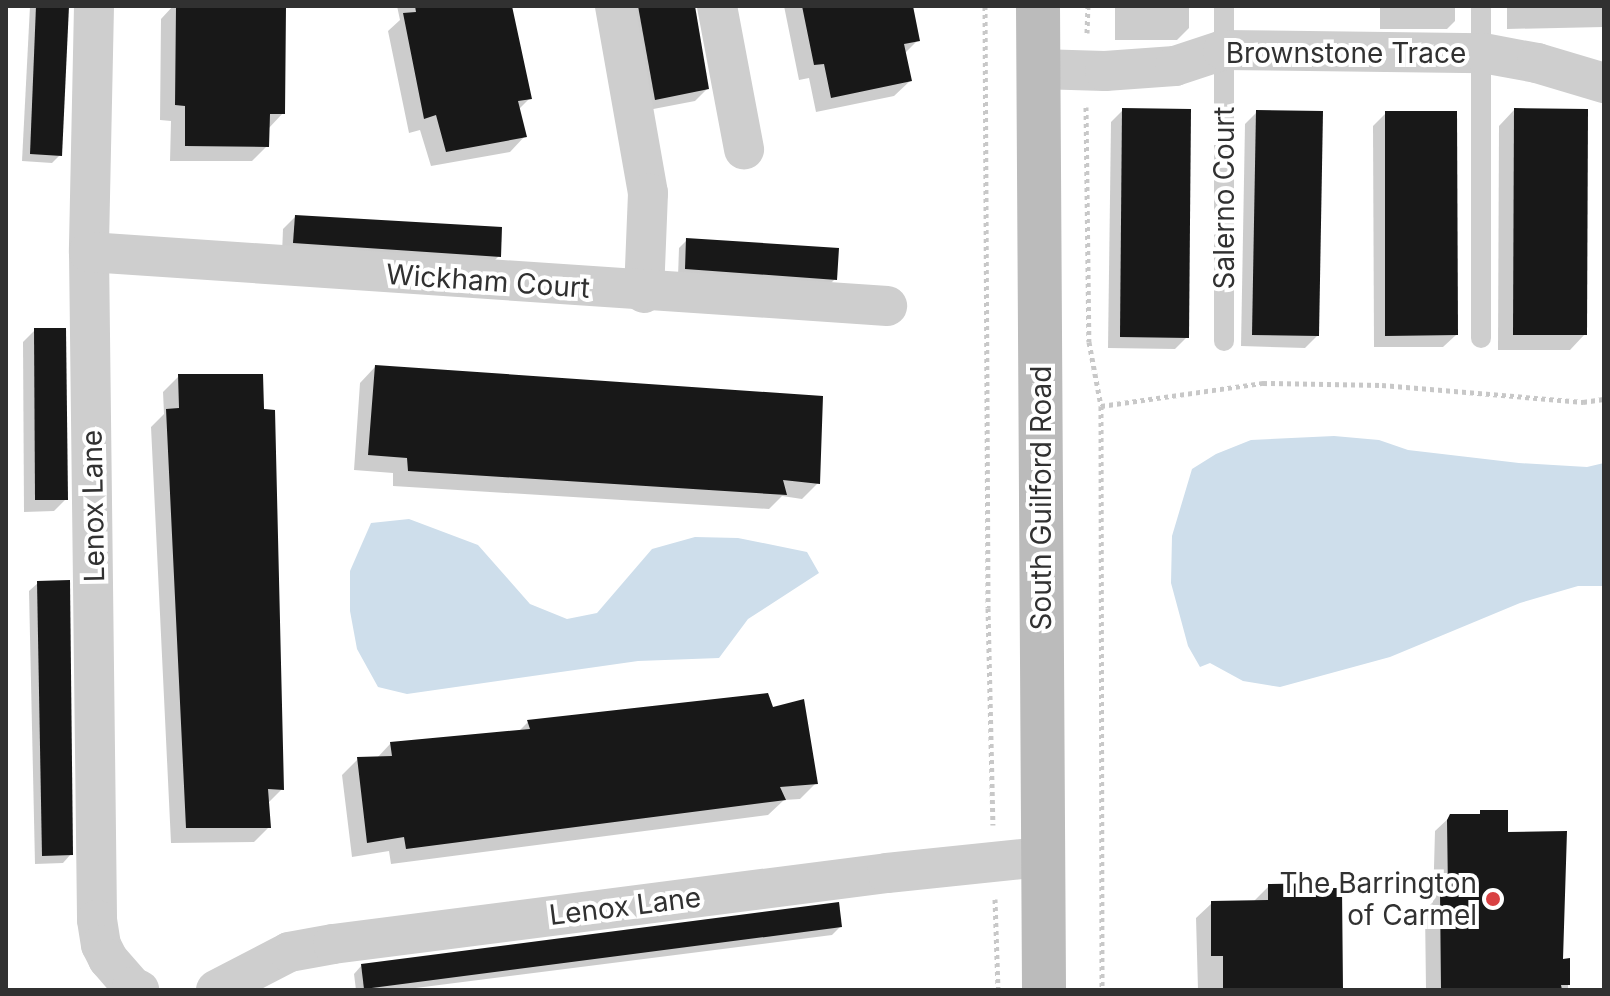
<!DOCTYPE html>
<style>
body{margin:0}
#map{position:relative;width:1610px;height:996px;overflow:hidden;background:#fff;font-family:Inter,sans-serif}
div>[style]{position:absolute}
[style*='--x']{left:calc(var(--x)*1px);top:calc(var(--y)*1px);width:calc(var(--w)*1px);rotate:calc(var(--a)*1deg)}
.water>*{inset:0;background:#cedeeb}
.shadow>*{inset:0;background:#0003}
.building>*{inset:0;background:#181818}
.path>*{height:5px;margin-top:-2.5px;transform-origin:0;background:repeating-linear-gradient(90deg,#c8c8c8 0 4px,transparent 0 8px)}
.lane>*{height:20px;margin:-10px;padding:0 10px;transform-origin:10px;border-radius:10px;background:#cecece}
.street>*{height:40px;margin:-20px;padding:0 20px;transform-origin:20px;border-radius:20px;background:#cecece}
.secondary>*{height:44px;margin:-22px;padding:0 22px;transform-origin:22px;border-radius:22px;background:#bbb}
.dots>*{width:22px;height:22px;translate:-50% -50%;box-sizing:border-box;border:4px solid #fff;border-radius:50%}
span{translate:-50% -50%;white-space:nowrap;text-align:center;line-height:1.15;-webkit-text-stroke:8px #fff;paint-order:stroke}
.street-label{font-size:28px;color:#313131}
.poi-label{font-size:28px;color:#313131}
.right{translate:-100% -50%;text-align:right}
.frame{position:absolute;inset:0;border:8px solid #313131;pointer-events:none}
</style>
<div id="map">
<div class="water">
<div style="clip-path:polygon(1334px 436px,1379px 440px,1408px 450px,1519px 463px,1587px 467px,1604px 463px,1604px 586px,1578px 586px,1520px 603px,1390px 657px,1280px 687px,1243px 681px,1210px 663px,1200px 667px,1188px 646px,1171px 583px,1172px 536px,1192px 469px,1216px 454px,1251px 440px)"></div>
<div style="clip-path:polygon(409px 519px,478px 545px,530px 604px,567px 619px,597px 613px,652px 549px,695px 537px,738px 538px,807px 552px,819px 573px,748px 619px,719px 658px,638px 661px,407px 694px,378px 687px,357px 649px,350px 611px,350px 571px,371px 523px)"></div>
</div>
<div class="shadow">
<div style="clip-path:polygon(30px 6px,67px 6px,60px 155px,52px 163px,22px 161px)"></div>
<div style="clip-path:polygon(173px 6px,284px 6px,283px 113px,268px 129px,267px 146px,252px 161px,170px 161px,171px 121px,160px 120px,161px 19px)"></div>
<div style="clip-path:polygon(397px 6px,510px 6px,530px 98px,518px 110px,525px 136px,510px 152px,431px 166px,420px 130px,409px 133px,388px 31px,400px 20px)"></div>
<div style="clip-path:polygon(620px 6px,694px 6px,707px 89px,695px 101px,643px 111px)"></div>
<div style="clip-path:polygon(784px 6px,911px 6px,918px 40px,904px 54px,910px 81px,894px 96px,816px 112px,809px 78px,799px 80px)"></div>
<div style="clip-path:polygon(1115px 6px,1189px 6px,1189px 28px,1177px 40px,1115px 40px)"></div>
<div style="clip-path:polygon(1380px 6px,1455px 6px,1455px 21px,1447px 29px,1380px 29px)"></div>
<div style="clip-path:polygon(1507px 6px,1604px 6px,1604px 27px,1507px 29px)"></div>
<div style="clip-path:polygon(1123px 110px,1187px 337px,1175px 349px,1108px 348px,1111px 122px)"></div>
<div style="clip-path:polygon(1514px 110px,1585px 334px,1570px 350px,1498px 350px,1499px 126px)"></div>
<div style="clip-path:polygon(1257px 112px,1317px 336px,1305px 348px,1241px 346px,1245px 124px)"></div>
<div style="clip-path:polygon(1386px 113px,1456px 335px,1443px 347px,1374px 347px,1373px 126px)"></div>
<div style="clip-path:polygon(295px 217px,499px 256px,487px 268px,282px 254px,283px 229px)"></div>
<div style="clip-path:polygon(687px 240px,835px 279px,827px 287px,678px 277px,679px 248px)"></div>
<div style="clip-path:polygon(35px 330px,66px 499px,54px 511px,24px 512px,23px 342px)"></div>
<div style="clip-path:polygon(375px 367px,818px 483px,802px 499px,782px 496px,769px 509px,393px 486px,393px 473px,354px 470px,360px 383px)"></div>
<div style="clip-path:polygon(179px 376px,282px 789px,267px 804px,269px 827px,254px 842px,171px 843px,151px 427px,164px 414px,163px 392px)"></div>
<div style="clip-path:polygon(38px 583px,71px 854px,63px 863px,35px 864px,29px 591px)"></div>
<div style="clip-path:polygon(528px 722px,816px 783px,800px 799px,784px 800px,768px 815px,391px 864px,389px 851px,352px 857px,342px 775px,358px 759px,376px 759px,391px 743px,518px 732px)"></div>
<div style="clip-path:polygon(1506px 812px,1506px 834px,1561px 961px,1568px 960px,1568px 990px,1426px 990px,1425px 910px,1433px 902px,1435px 831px,1451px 816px)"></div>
<div style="clip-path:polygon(1269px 886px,1341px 990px,1198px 990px,1196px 918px,1212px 903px,1254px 901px)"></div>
<div style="clip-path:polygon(840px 927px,832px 935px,400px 990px,356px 990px,354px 974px,362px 965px)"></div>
</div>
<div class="building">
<div style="clip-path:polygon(36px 6px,69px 6px,62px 156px,30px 154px)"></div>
<div style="clip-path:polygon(176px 6px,286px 6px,285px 114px,270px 114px,269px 147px,185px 146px,185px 106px,175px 105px)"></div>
<div style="clip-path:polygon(415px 6px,512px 6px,532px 99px,518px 101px,527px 137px,446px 152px,436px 115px,424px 119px,403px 13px,416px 12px)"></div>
<div style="clip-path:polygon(638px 6px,695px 6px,709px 89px,655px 100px)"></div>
<div style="clip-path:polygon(802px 6px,913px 6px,920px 41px,904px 44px,912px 81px,831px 98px,824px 64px,814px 65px)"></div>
<div style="clip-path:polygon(1122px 108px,1191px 109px,1189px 338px,1120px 337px)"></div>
<div style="clip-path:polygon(1514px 108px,1588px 109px,1587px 335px,1513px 335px)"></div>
<div style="clip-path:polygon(1256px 110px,1323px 111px,1319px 336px,1252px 335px)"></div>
<div style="clip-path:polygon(1385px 111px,1457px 111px,1458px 335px,1385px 336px)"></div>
<div style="clip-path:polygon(295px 215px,502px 227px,501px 257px,293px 243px)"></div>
<div style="clip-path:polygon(686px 238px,839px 248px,837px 280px,685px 269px)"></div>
<div style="clip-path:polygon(34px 328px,66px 328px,68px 500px,35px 500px)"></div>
<div style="clip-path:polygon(375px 365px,823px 396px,820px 484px,783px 480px,787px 495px,408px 471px,407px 458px,368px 455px)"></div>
<div style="clip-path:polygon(178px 374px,263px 374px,264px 409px,275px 410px,284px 790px,268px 789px,271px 828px,186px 828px,166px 409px,179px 408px)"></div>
<div style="clip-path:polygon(70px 580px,73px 855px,42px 856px,37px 581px)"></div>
<div style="clip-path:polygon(768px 693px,773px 707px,804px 699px,818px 784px,780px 787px,786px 800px,406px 849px,404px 837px,367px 843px,357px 757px,392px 756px,390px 742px,530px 729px,527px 720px)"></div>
<div style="clip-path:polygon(1480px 810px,1508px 810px,1508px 832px,1567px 831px,1563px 959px,1570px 958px,1570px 985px,1561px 985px,1562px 990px,1441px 990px,1440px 892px,1448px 892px,1447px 820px,1450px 814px,1480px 814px)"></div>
<div style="clip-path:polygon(1329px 883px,1329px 888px,1342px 888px,1343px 990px,1223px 990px,1223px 956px,1211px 956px,1211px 901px,1268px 900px,1268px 884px)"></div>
<div style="clip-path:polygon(839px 902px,842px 927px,364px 989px,361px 964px)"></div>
</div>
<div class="path">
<div style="--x:985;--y:6;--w:602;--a:89.71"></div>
<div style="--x:988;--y:608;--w:217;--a:88.7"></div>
<div style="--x:1087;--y:33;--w:27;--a:-88"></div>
<div style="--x:1086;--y:107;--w:235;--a:89.3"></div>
<div style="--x:1089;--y:342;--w:65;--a:79.4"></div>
<div style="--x:1101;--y:406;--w:584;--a:89.9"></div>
<div style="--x:1101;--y:406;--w:164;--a:-8.1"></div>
<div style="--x:1263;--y:383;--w:119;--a:1"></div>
<div style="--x:1382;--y:385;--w:202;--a:4.8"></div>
<div style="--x:1583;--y:402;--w:21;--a:-8"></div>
<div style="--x:995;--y:899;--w:91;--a:88.1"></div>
</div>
<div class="lane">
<div style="--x:1224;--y:6;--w:335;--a:90"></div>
<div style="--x:1481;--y:338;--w:332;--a:-90"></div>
</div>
<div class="street">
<div style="--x:94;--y:6;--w:246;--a:91.2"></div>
<div style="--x:89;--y:252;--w:668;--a:89.31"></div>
<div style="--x:97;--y:920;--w:25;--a:81"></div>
<div style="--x:101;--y:945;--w:16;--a:63"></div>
<div style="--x:108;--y:959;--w:37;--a:49"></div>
<div style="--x:132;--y:987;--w:8;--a:23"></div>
<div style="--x:615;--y:6;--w:190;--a:80"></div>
<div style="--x:648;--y:193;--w:100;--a:92.3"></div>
<div style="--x:717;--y:6;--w:146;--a:79.3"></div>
<div style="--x:1038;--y:69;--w:67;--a:1.7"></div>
<div style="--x:1105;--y:71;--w:70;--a:-4.1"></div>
<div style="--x:1175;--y:66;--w:51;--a:-18.4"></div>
<div style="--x:1223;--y:50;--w:260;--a:0.7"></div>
<div style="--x:1483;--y:53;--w:55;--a:10.5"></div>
<div style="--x:1537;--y:63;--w:70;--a:16.6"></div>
<div style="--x:89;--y:252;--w:800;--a:3.87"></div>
<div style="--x:216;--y:990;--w:82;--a:-27.5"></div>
<div style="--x:289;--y:952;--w:45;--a:-10.3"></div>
<div style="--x:333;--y:944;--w:559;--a:-7.3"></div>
<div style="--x:887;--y:873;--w:157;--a:-5.9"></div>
</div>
<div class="secondary">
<div style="--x:1038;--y:6;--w:984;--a:89.65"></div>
</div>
<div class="dots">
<div style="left:1493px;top:899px;background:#d94143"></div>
</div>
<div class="street-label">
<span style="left:1346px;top:53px">Brownstone Trace</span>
<span style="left:1224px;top:198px;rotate:-90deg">Salerno Court</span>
<span style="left:488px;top:281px;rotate:4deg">Wickham Court</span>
<span style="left:1041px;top:498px;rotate:-90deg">South Guilford Road</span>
<span style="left:93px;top:506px;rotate:-91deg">Lenox Lane</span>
<span style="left:625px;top:906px;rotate:-7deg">Lenox Lane</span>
</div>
<div class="poi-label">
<span class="right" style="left:1477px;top:899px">The Barrington<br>of Carmel</span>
</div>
<div class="frame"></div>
</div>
